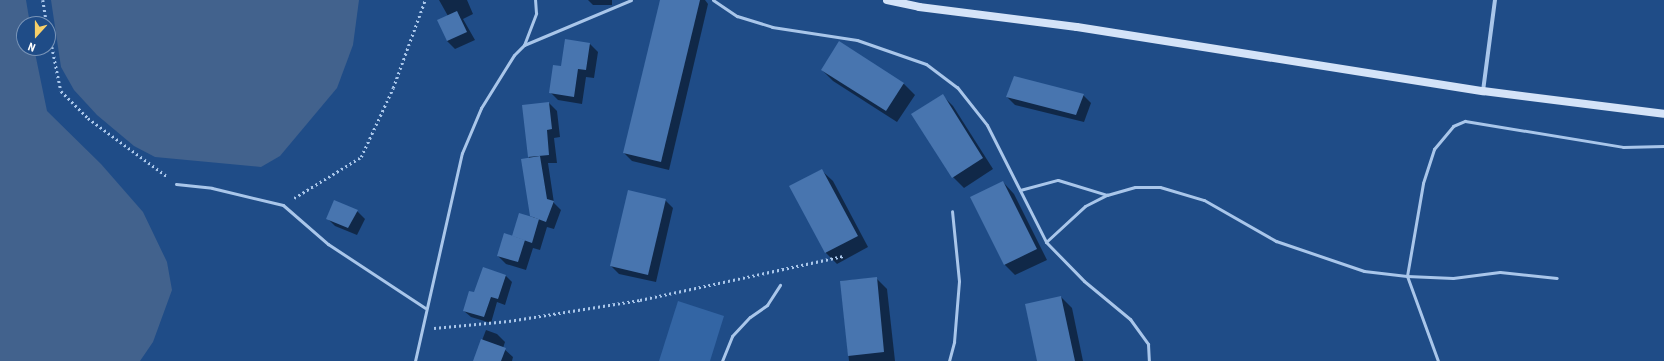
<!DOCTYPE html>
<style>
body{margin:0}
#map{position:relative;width:1664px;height:361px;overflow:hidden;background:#1f4c87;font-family:"Roboto Condensed",sans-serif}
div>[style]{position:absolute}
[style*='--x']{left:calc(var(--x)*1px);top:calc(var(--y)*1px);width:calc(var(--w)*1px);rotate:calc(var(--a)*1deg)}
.green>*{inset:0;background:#3365a4}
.water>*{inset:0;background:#42628d}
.shadow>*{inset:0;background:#0007}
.building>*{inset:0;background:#4875af}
.path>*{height:2.5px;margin-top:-1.25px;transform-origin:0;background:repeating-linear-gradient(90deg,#a9c6ea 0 2px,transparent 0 5px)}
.lane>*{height:3px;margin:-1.5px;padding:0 1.5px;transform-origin:1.5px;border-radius:1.5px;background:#a9c6ea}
.street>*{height:4px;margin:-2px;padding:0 2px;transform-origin:2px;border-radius:2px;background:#a9c6ea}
.secondary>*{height:8px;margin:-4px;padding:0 4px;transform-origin:4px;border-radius:4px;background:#d4e3f8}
span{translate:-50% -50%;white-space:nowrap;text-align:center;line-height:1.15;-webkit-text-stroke:3.5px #1f4c87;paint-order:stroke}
.north{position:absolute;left:16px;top:16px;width:40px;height:40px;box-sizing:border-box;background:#1f4c87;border:1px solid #7994b7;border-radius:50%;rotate:201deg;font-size:11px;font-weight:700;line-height:16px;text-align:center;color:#fff}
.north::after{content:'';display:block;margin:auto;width:14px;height:18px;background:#f8d069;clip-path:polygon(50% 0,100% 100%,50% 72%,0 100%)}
</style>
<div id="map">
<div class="green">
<div style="clip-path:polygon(678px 301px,724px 316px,710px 361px,659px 361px)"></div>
</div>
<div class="water">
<div style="clip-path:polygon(0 0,26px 0,30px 24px,24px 24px,24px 48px,34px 48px,47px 111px,101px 164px,143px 212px,167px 262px,172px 290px,153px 342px,140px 361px,0 361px)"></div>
<div style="clip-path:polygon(51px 0,359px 0,353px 45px,337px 88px,280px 156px,261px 167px,155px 157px,134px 146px,97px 115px,74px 90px,61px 67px)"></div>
</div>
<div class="shadow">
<div style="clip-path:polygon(439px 0,467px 0,473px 14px,463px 19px,475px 40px,455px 49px,447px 41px,448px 16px)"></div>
<div style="clip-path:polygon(588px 0,612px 0,612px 5px,593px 5px)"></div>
<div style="clip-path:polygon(661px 0,705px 0,708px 4px,669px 170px,632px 161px,624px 153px)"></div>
<div style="clip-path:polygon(839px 43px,904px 84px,915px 95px,897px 122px,833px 81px,822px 70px)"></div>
<div style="clip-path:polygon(590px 44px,598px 52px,594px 78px,586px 77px,582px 104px,558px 100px,550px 92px,562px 68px)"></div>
<div style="clip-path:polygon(942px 95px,953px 106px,993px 169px,964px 188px,953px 177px)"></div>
<div style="clip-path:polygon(1083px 95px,1091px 103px,1084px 122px,1015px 105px,1007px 97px)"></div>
<div style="clip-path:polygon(549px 103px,557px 111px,560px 137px,554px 138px,557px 163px,548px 163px,554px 203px,561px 210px,554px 229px,547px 227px,540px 250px,533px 248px,526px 270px,506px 264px,498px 256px,534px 219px,531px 215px,529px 157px)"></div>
<div style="clip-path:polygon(821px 170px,833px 181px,868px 247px,837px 264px,826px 253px,791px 186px)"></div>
<div style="clip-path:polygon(1003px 182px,1014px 194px,1047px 260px,1015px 275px,1004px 264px)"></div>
<div style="clip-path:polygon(665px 200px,673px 208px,656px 282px,619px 274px,611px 266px)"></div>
<div style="clip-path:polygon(357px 211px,365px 219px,357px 235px,335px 226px,327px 218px)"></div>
<div style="clip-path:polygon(484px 268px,506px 276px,512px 282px,505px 305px,497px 302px,491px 323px,471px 317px,464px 311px,475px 294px)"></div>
<div style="clip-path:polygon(876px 278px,887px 289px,895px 361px,849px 361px,841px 281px)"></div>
<div style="clip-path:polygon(1061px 297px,1072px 308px,1083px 361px,1038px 361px)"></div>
<div style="clip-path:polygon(486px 330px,497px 334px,505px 342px,503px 348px,513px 357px,512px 361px,474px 361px)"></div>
</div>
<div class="building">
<div style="clip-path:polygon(660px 0,700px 0,661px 162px,623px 153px)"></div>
<div style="clip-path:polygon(457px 11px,467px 32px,447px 41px,437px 20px)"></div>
<div style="clip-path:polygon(565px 39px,590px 43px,586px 70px,578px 69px,574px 97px,549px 93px,553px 65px,561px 66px)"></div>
<div style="clip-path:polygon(839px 41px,904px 83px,886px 111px,821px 70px)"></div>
<div style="clip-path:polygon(1014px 76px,1084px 94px,1076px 115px,1006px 97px)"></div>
<div style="clip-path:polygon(943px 94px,983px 158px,952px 178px,911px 114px)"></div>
<div style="clip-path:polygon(549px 102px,552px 129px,547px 130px,549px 155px,528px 157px,522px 105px)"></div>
<div style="clip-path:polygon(540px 156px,547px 199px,554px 201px,546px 222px,530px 216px,521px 159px)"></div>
<div style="clip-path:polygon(822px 169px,858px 236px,825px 253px,789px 186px)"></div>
<div style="clip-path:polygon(1003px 181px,1037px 249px,1004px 265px,970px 197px)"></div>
<div style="clip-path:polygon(628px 190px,666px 199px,648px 275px,610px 266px)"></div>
<div style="clip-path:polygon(334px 200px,358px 210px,348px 228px,326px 219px)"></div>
<div style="clip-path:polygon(519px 213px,539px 219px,532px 243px,512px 236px)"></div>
<div style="clip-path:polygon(504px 233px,525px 240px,518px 262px,497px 256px)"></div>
<div style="clip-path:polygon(483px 267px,506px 275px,498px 299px,491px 297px,484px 317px,463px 311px,469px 291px,474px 292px)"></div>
<div style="clip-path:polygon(877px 277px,884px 352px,848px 356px,840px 281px)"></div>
<div style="clip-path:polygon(1061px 296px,1075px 361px,1037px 361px,1025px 304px)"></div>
<div style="clip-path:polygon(481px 339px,506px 348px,501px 361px,473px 361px)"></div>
</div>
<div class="path">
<div style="--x:43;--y:0;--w:24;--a:81"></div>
<div style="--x:48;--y:27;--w:65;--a:78.5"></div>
<div style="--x:61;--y:91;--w:38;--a:45"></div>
<div style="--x:88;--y:118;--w:99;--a:36.4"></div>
<div style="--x:294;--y:198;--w:79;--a:-31.5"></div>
<div style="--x:361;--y:157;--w:76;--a:-65.1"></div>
<div style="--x:393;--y:88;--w:94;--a:-70"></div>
<div style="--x:434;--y:328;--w:75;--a:-5.3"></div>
<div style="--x:509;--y:321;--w:133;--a:-9.1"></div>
<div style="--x:640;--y:300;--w:208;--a:-12.2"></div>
</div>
<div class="lane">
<div style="--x:713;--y:0;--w:29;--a:34"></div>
<div style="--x:737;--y:16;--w:37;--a:17"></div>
<div style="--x:772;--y:27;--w:86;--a:8.7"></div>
<div style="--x:857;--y:40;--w:73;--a:19.2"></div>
<div style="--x:926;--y:64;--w:39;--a:37"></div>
<div style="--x:957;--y:87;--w:48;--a:51.7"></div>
<div style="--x:987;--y:125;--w:131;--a:63.2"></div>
<div style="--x:1046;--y:242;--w:54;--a:45.7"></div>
<div style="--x:1084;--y:281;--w:60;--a:39.6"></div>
<div style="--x:1130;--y:319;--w:31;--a:54"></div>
<div style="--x:1148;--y:344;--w:17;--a:87"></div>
<div style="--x:524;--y:45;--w:116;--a:-22.8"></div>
<div style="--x:176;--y:184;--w:36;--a:6"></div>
<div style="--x:212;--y:188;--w:73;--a:13.5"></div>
<div style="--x:283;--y:205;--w:60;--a:40.9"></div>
<div style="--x:328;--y:244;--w:116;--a:33.4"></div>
<div style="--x:1020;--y:190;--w:39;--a:-15"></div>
<div style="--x:1058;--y:180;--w:51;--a:17"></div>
<div style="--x:1046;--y:242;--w:53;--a:-42.7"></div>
<div style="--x:1085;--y:206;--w:25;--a:-27"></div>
<div style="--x:1107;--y:195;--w:29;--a:-16"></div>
<div style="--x:1135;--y:187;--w:25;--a:0"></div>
<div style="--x:1160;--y:187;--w:46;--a:16.5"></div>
<div style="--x:1204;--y:200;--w:83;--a:29.7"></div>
<div style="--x:1276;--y:241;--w:93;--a:18.8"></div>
<div style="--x:1364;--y:271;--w:43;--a:6.6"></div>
<div style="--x:1407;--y:276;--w:46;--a:2.5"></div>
<div style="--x:1453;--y:278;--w:47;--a:-7.3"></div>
<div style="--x:1500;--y:272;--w:57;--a:6"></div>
<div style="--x:415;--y:361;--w:213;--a:-77.3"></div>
<div style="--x:462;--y:153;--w:49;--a:-67.1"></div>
<div style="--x:481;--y:108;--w:62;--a:-58.1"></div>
<div style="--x:514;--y:55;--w:14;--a:-45"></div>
<div style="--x:524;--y:45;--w:34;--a:-69"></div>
<div style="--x:536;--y:13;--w:13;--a:-94"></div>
<div style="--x:722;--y:361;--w:27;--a:-68"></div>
<div style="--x:732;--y:336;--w:26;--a:-47"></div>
<div style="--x:750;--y:317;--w:21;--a:-35"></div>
<div style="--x:767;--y:305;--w:24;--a:-57"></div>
<div style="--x:949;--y:361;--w:20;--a:-75"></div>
<div style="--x:954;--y:342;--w:61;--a:-85.3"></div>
<div style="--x:959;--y:281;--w:70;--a:-95.7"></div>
<div style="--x:1438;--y:361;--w:90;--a:-110"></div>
<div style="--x:1407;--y:276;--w:94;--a:-80.2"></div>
<div style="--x:1423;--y:183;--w:36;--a:-72"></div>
<div style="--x:1434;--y:149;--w:30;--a:-50"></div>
<div style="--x:1453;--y:126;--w:13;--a:-23"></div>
<div style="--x:1465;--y:121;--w:160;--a:9.3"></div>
<div style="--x:1623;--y:147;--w:41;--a:-1.4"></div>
</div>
<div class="street">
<div style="--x:1483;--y:91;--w:92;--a:-82.5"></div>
</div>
<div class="secondary">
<div style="--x:887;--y:0;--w:33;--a:12"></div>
<div style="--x:919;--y:7;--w:159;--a:7.2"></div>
<div style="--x:1077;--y:27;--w:411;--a:9"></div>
<div style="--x:1483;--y:91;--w:182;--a:7.2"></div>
</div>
<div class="north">N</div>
</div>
